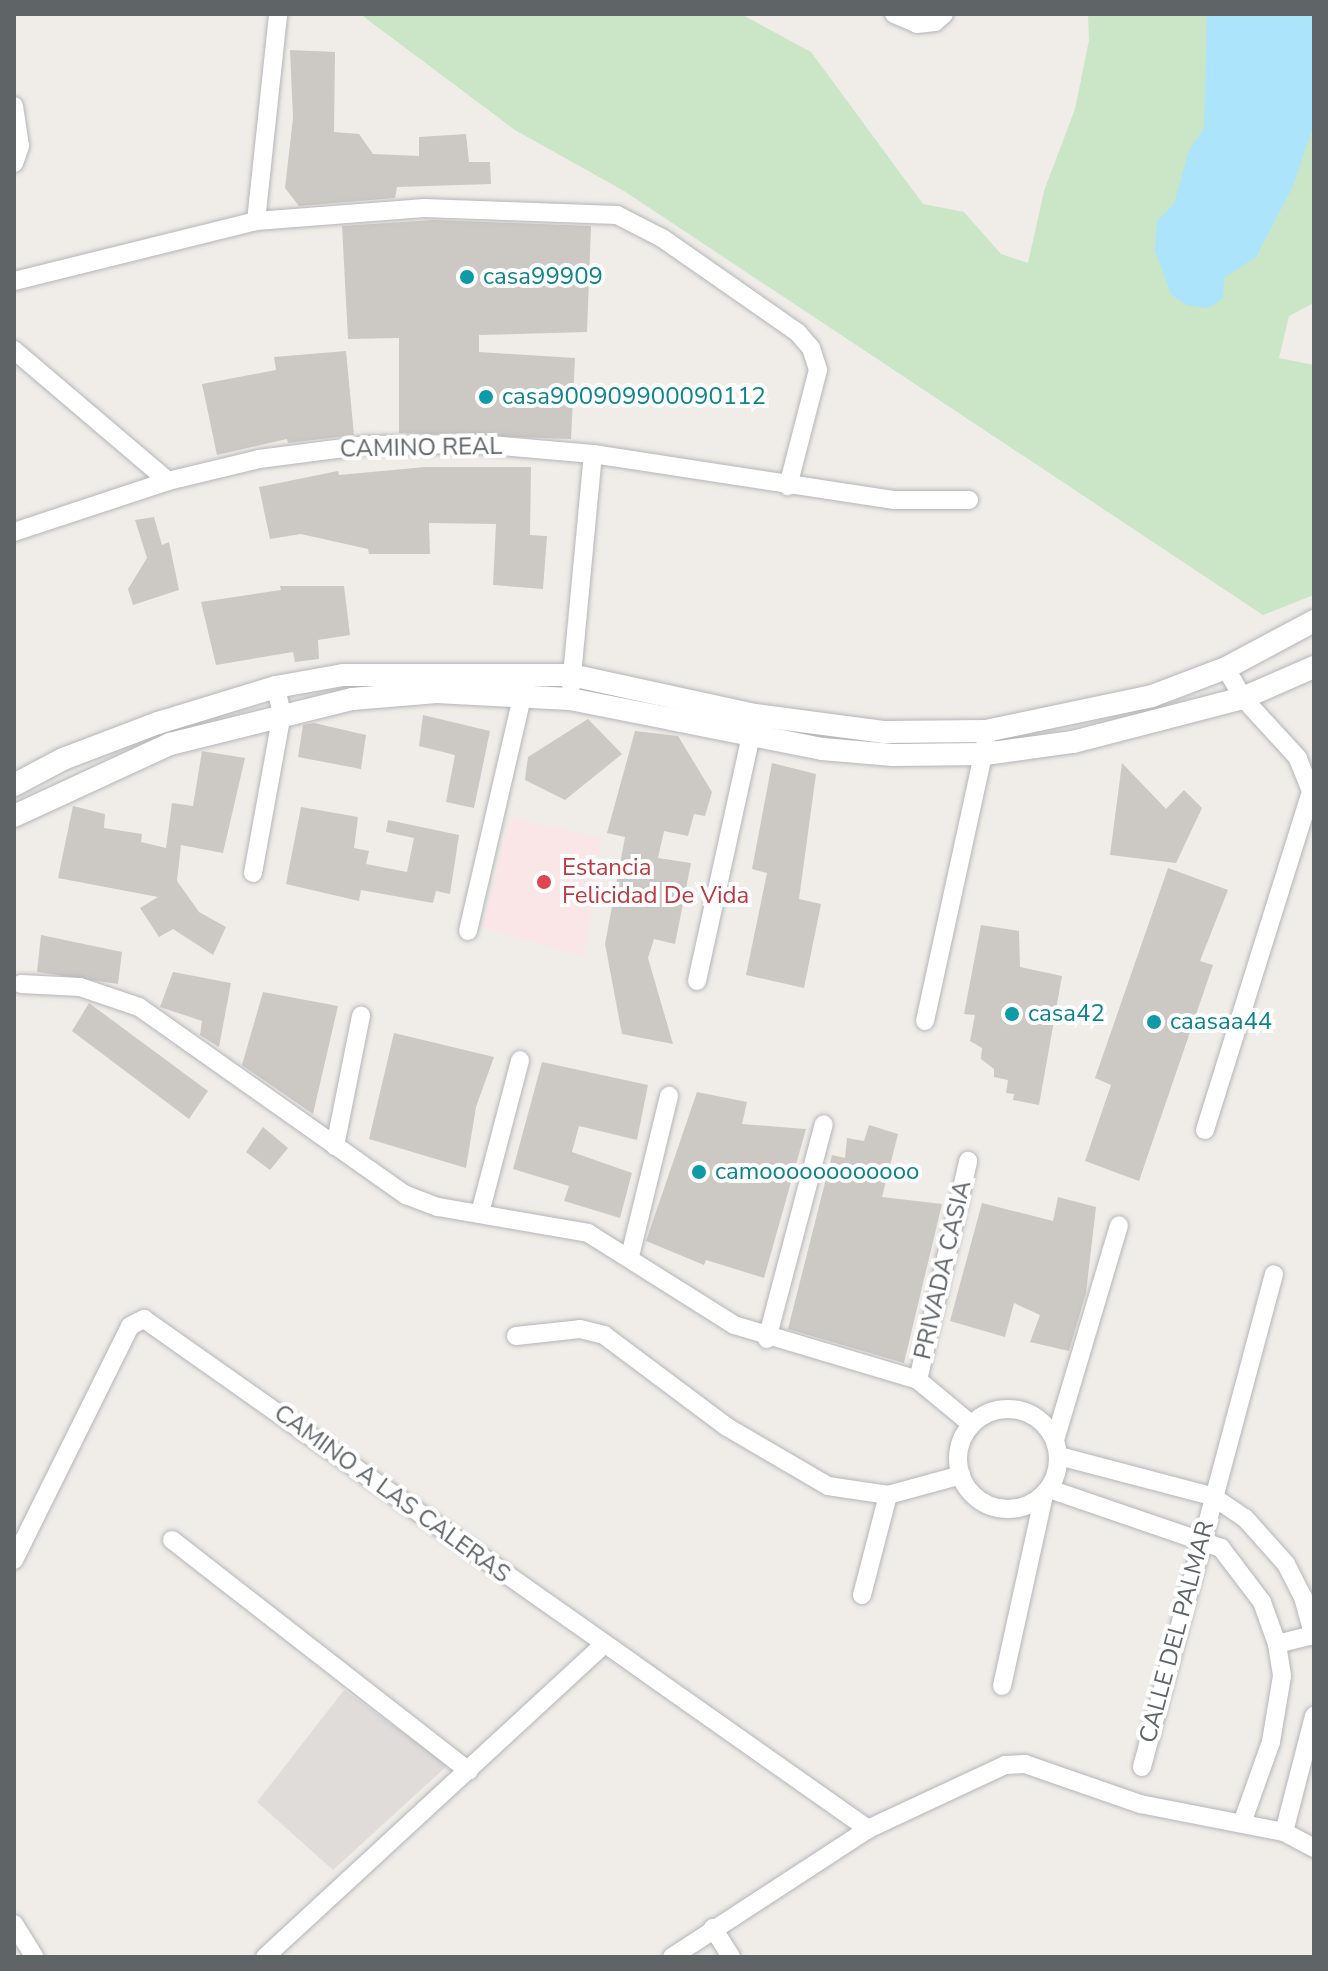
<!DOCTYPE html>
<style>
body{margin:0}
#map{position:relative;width:1328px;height:1971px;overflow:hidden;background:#f0ede8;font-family:"Nunito Sans",sans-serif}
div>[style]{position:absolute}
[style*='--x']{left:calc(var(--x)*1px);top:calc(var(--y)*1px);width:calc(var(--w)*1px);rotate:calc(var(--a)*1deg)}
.industrial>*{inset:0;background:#dfdcda}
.medical>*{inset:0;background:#fbe6e7}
.green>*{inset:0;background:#cae6c6}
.water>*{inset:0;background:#ace4fb}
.building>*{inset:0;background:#ccc8c4}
.roads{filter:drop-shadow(0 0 2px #b3b6b9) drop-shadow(0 0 2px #b3b6b9)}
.minor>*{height:18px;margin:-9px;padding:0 9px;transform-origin:9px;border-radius:9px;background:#fff}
.minor>.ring{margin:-9px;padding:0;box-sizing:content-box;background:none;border:18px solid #fff;border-radius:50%}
.tertiary>*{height:22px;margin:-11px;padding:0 11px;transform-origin:11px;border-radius:11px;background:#fff}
.dots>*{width:22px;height:22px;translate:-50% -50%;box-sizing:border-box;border:4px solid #fff;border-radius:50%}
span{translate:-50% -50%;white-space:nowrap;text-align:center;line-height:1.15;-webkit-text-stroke:8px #fff;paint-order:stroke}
.culture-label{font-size:24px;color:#0d838f}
.left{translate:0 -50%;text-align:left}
.street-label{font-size:24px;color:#5f6467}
.health-label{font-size:24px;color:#be3a42}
.frame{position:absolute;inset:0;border:16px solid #5f6467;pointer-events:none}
</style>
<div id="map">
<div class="industrial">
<div style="clip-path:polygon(344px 1690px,448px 1765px,333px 1870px,257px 1802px)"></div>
</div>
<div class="medical">
<div style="clip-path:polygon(510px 818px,602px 838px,584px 957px,482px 927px)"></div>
</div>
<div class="green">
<div style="clip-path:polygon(360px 14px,741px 14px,811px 52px,923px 204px,964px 212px,1001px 254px,1028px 263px,1044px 191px,1075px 109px,1089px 40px,1088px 14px,1314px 14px,1314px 303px,1289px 316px,1279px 358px,1314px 365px,1314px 595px,1263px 615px,624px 191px,515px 130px)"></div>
</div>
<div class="water">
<div style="clip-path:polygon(1207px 14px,1314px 14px,1314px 124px,1293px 186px,1256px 257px,1224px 278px,1223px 298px,1208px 308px,1186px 305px,1171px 294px,1155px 251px,1157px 221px,1174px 204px,1189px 150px,1204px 128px)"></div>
</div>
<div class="building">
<div style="clip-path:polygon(290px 50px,335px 52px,334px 132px,359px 134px,373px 154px,419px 156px,419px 137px,466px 134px,469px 162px,490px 162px,491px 184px,397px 187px,395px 198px,299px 206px,285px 188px,293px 118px)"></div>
<div style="clip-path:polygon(434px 220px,591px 226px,587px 332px,479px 335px,479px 352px,575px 358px,571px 439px,399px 433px,399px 338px,348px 339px,342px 226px)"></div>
<div style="clip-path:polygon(346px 351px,354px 435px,288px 443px,287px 439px,217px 455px,202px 384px,276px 370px,274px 357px)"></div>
<div style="clip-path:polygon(425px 467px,531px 467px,530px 535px,547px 536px,543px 589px,493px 585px,496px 524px,429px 523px,430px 554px,369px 554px,368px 549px,301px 534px,270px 539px,259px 487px,338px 471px,339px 475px)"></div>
<div style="clip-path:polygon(154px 517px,162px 545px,169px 542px,179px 590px,133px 605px,128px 589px,147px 558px,135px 520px)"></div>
<div style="clip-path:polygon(280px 586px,344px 586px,350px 635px,318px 640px,319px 659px,295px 662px,293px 652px,216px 665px,201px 602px,281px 590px)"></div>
<div style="clip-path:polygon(423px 715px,490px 731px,474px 808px,446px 802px,455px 755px,419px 746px)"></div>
<div style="clip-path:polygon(588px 719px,622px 754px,565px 800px,525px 780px,528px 757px)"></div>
<div style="clip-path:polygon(314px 723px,366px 735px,361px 769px,298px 757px,303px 725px)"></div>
<div style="clip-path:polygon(635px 731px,678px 736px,712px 792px,705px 816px,694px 814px,688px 836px,664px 831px,658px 858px,691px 863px,675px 944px,654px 939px,648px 958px,673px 1044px,622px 1034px,605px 944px,625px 837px,607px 833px)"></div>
<div style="clip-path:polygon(202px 751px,245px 758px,223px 853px,181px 845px,177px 881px,199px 912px,226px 927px,213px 955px,173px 929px,159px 937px,140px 908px,158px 897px,58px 878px,73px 806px,105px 814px,104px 828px,142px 834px,141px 842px,166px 848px,172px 803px,193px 806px)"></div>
<div style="clip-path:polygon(772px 763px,816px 774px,799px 899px,821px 904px,804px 988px,746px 975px,767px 873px,752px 869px)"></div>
<div style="clip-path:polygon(1122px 763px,1166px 809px,1184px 790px,1202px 808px,1176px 863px,1110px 855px)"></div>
<div style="clip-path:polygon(301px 807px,358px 817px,354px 848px,369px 851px,366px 864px,407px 872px,414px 838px,386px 832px,388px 820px,459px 835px,450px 894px,436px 891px,433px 903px,361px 890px,359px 901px,286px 884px)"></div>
<div style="clip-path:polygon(1168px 868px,1228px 890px,1200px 961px,1213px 965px,1139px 1181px,1085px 1161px,1111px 1085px,1095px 1078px)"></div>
<div style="clip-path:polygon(981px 925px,1019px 931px,1020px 967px,1062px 976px,1039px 1105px,1013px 1100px,1014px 1094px,1006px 1093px,1008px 1080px,994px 1077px,994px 1069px,981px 1059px,982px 1048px,970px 1041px,975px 1015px,964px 1014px)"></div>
<div style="clip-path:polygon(41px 935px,122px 952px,118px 984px,37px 972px)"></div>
<div style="clip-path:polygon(173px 972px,231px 983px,219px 1047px,200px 1035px,202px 1021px,160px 1007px)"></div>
<div style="clip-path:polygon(263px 992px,338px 1006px,313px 1114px,242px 1065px)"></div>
<div style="clip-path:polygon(89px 1003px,208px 1091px,189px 1119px,72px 1031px)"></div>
<div style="clip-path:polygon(394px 1033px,494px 1057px,476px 1107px,466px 1168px,369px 1139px)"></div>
<div style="clip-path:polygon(542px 1062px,648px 1085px,637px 1140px,579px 1126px,572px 1152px,632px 1173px,620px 1218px,564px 1201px,569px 1186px,513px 1169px)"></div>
<div style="clip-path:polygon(697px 1092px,747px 1102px,742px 1124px,806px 1129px,764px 1278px,706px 1260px,704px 1265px,646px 1241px)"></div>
<div style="clip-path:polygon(869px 1125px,898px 1134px,882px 1197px,942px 1204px,904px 1363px,788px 1329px,832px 1155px,845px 1158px,847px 1138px,864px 1141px)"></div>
<div style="clip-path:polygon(263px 1127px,288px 1148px,270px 1170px,246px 1152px)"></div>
<div style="clip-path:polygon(1058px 1197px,1096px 1207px,1086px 1293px,1069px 1351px,1030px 1342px,1040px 1315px,1014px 1303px,1005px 1337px,950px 1321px,982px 1203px,1053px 1221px)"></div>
</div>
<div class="roads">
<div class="minor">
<div style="--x:894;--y:14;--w:25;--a:23"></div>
<div style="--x:917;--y:24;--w:18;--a:-6"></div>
<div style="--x:935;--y:22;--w:12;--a:-42"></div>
<div style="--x:14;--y:106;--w:40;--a:81.5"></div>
<div style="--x:20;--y:146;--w:18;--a:109"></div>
<div style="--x:256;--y:221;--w:208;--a:-83.9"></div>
<div style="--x:14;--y:281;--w:249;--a:-13.9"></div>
<div style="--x:256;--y:221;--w:169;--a:-4.4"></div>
<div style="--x:424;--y:208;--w:193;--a:2.1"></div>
<div style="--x:617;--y:215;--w:51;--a:27.1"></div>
<div style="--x:662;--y:238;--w:166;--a:34.9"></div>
<div style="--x:798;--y:333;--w:20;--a:49"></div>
<div style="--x:811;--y:348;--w:23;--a:72"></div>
<div style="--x:818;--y:370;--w:120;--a:104.5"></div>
<div style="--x:14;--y:350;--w:202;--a:40.4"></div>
<div style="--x:14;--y:532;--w:162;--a:-18.3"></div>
<div style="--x:168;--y:481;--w:94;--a:-13.6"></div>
<div style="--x:259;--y:459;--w:109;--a:-7.4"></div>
<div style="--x:367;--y:445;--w:112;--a:-0.5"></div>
<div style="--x:479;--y:444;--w:114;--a:5"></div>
<div style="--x:593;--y:454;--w:305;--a:8.7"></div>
<div style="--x:895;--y:500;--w:74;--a:0"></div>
<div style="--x:571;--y:686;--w:233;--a:-84.6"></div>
<div style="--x:253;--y:873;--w:162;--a:-79.7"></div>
<div style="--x:282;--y:714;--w:28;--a:-103"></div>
<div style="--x:468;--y:931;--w:253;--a:-77"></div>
<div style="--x:697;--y:981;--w:265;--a:-77.6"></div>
<div style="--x:21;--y:984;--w:59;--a:2.9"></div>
<div style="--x:80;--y:987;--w:62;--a:18.7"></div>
<div style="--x:139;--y:1007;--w:327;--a:35.2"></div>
<div style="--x:406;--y:1195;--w:34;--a:21"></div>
<div style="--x:438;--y:1207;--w:152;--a:9.8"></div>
<div style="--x:588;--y:1233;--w:173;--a:32.2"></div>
<div style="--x:734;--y:1325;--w:192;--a:16.6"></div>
<div style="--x:918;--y:1380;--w:69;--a:39.7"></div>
<div style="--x:925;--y:1021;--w:286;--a:-77.7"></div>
<div style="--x:1205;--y:1130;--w:355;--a:-72.6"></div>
<div style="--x:1311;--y:791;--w:35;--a:-112"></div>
<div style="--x:1298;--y:758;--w:81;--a:-132.5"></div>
<div style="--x:1243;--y:698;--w:34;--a:-120"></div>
<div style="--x:335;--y:1146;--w:133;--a:-78.7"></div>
<div style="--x:480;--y:1213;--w:158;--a:-75.3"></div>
<div style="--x:630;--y:1256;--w:165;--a:-76.3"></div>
<div style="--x:516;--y:1336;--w:64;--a:-6.2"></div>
<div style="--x:580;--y:1329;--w:25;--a:14"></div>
<div style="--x:604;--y:1335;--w:154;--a:36.8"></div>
<div style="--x:727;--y:1427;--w:117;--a:30.3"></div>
<div style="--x:828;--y:1486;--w:61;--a:8.5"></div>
<div style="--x:888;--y:1495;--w:76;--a:-15.3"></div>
<div style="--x:767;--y:1339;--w:222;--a:-75.2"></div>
<div style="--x:918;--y:1380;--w:225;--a:-77.1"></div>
<div class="ring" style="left:958px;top:1409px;width:82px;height:82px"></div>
<div style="--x:1055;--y:1440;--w:224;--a:-73.4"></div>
<div style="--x:1059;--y:1456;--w:158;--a:14.7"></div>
<div style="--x:1212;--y:1496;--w:40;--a:34"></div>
<div style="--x:1245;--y:1518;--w:62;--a:48.3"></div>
<div style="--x:1286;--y:1564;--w:37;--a:63"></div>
<div style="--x:1303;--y:1597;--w:41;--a:74.6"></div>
<div style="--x:1049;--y:1489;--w:182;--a:18.9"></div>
<div style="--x:1221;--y:1548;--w:68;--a:52.8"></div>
<div style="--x:1262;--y:1602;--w:45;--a:70.3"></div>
<div style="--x:1277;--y:1644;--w:32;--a:81"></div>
<div style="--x:1282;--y:1676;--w:67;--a:99.5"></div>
<div style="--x:1271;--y:1742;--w:86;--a:109.7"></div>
<div style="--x:172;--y:1540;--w:376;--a:37.9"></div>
<div style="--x:14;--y:1560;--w:261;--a:-63.6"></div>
<div style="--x:130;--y:1326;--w:16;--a:-27"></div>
<div style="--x:144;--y:1319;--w:886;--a:35.16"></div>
<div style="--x:862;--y:1595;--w:103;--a:-75.4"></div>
<div style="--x:1277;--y:1644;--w:38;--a:-14"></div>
<div style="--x:1002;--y:1686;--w:196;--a:-77.6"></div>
<div style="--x:1142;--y:1767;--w:510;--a:-75.01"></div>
<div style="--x:1284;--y:1832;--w:120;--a:-75.5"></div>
<div style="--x:14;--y:1924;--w:39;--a:58"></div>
<div style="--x:713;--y:1928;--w:34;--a:58"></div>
<div style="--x:265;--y:1957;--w:460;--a:-42.7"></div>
<div style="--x:672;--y:1957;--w:234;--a:-33.1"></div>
<div style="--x:868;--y:1829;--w:151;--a:-25"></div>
<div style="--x:1005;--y:1765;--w:20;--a:-3"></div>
<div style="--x:1025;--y:1764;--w:122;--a:19.2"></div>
<div style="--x:1140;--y:1804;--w:147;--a:11"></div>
<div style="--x:1284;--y:1832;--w:34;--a:28"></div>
</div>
<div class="tertiary">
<div style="--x:14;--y:785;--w:55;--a:-28"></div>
<div style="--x:63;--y:759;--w:102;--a:-20.8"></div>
<div style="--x:158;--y:723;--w:123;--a:-17"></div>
<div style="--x:276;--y:687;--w:68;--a:-10.2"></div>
<div style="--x:343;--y:675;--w:228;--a:0"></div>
<div style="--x:571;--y:675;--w:188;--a:12.3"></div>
<div style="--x:755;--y:715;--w:131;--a:7.5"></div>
<div style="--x:885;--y:732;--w:101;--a:-0.6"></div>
<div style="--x:986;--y:731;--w:170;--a:-11.9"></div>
<div style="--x:1152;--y:696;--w:79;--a:-20.7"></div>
<div style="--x:1226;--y:668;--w:100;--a:-28.1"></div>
<div style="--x:14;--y:816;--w:172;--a:-24.8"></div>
<div style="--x:170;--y:744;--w:187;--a:-13.9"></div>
<div style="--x:352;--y:699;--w:85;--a:-4.7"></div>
<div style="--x:437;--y:692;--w:133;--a:3"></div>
<div style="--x:570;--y:699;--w:257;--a:11.2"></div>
<div style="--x:822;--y:749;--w:71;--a:4.8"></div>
<div style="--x:893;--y:755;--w:92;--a:-0.6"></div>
<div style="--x:985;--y:754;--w:89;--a:-7.8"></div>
<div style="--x:1073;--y:742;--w:176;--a:-14.5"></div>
<div style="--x:1243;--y:698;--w:77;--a:-23.6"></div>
</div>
</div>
<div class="dots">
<div style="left:467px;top:277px;background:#0f9aa8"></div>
<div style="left:486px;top:397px;background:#0f9aa8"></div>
<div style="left:544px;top:882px;background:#e0444e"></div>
<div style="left:1012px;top:1014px;background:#0f9aa8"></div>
<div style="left:1154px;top:1022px;background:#0f9aa8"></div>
<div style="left:699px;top:1172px;background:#0f9aa8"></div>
</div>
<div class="culture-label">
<span class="left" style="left:483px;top:277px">casa99909</span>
<span class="left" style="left:502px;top:397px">casa900909900090112</span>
<span class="left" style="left:1028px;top:1014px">casa42</span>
<span class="left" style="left:1170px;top:1022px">caasaa44</span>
<span class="left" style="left:715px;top:1172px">camoooooooooooo</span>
</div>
<div class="street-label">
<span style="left:421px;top:448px;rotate:-1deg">CAMINO REAL</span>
<span style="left:943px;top:1270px;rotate:-77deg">PRIVADA CASIA</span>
<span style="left:392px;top:1494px;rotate:36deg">CAMINO A LAS CALERAS</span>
<span style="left:1177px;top:1632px;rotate:-75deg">CALLE DEL PALMAR</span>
</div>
<div class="health-label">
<span class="left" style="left:562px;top:882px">Estancia<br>Felicidad De Vida</span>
</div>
<div class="frame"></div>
</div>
